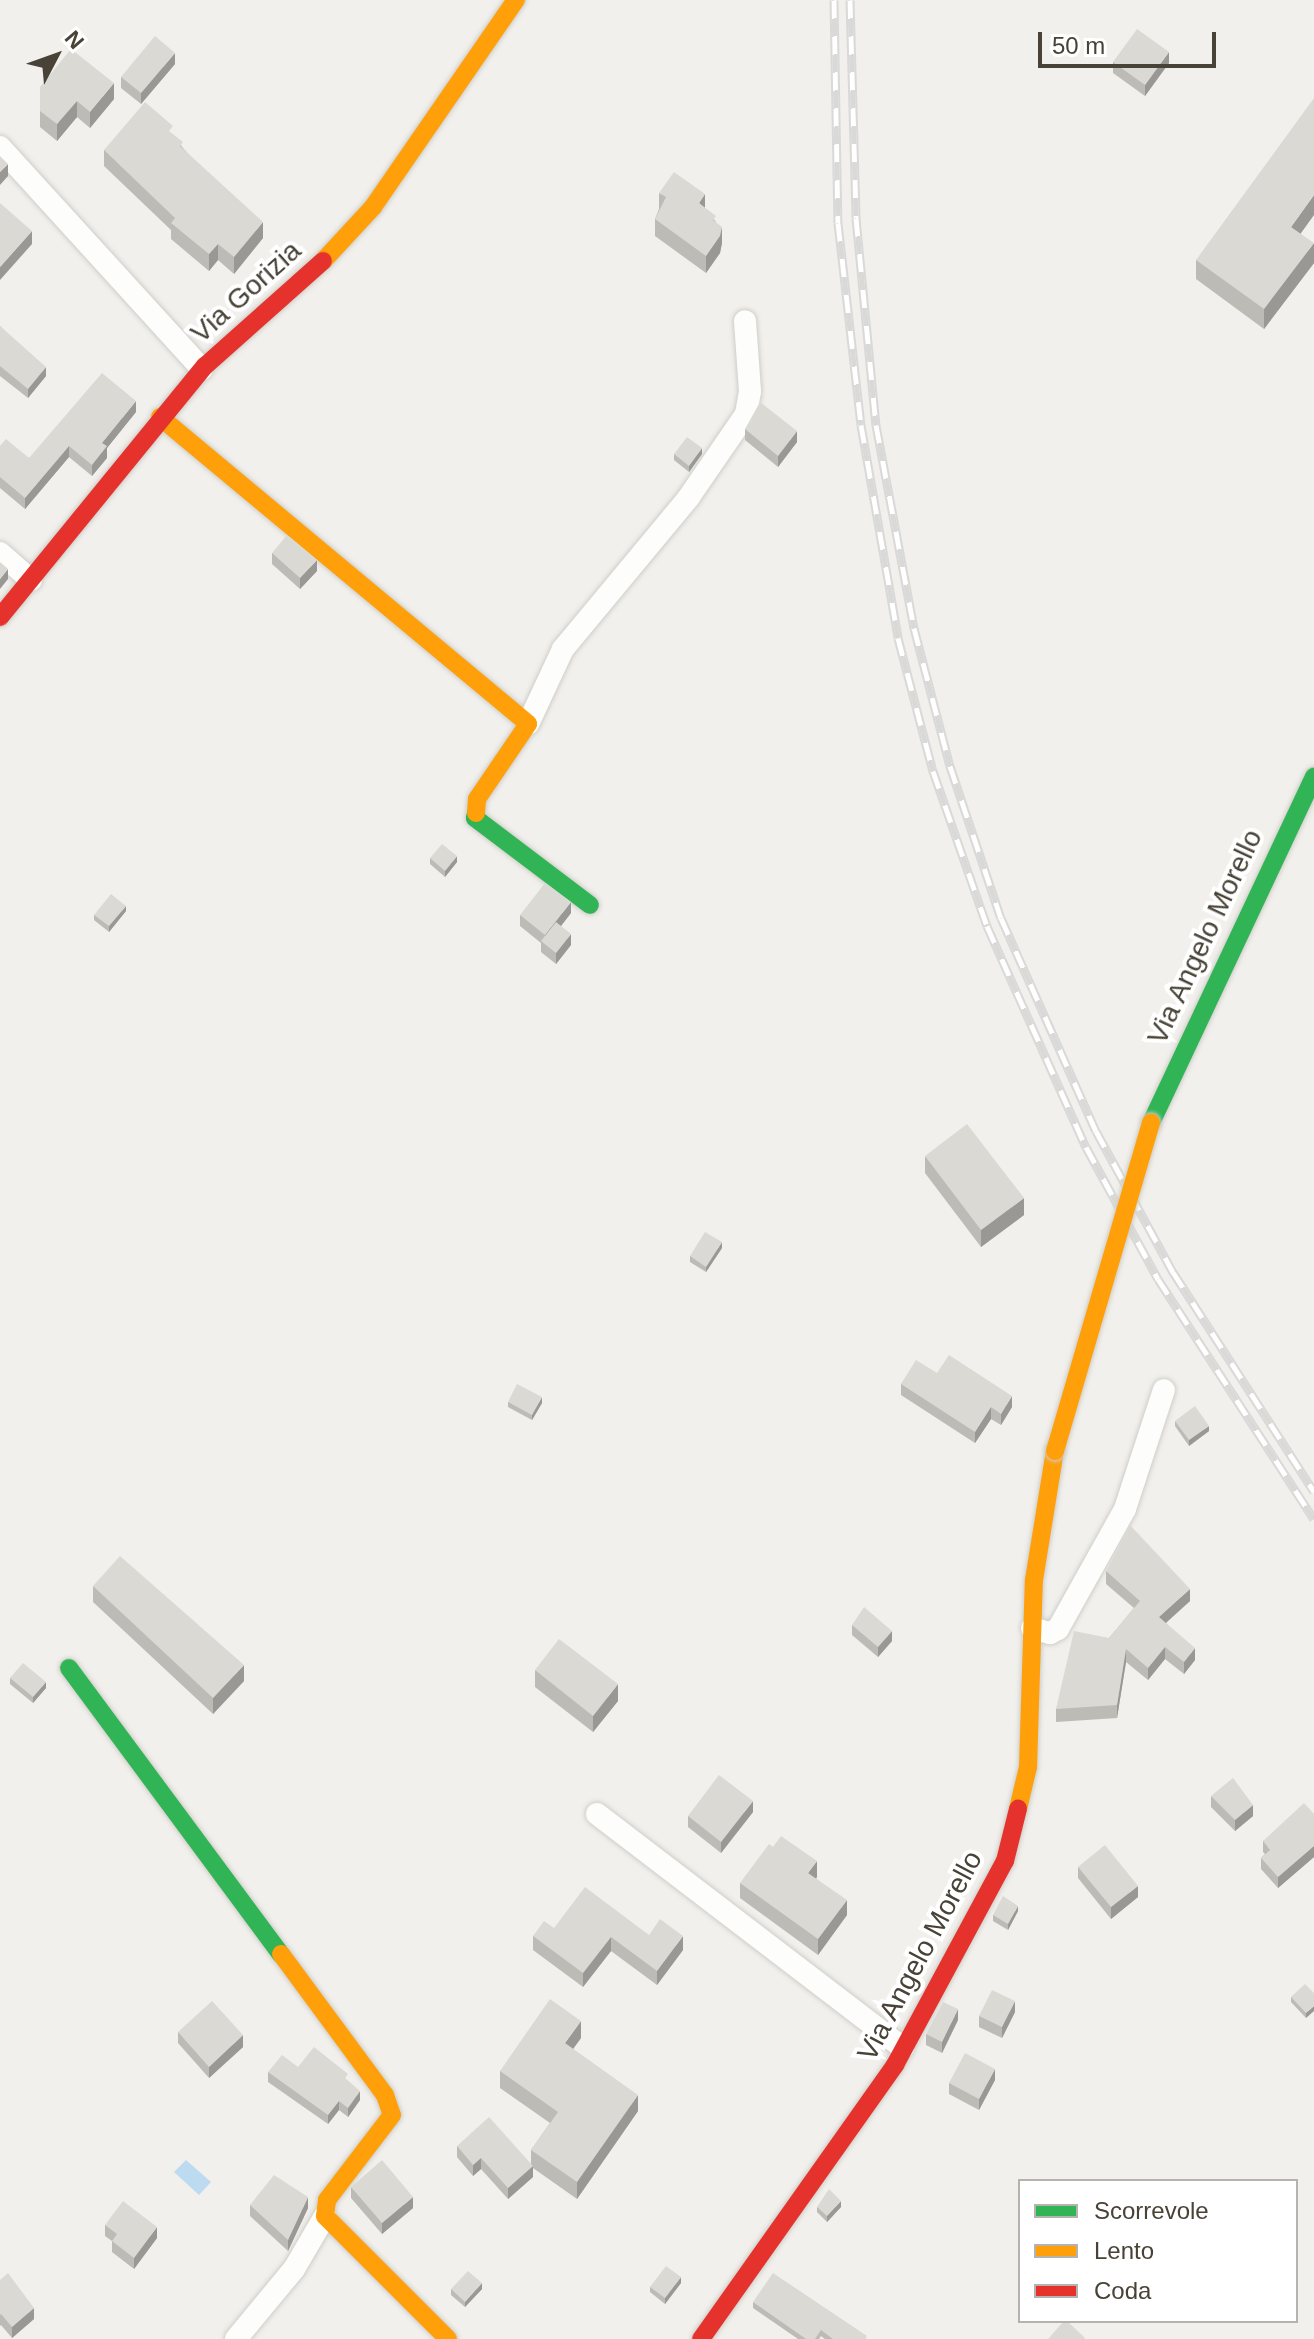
<!DOCTYPE html>
<style>
body{margin:0}
#map{position:relative;width:1314px;height:2339px;overflow:hidden;background:#f1f0ec;font-family:Helvetica,sans-serif}
div>[style]{position:absolute}
[style*='--x']{left:calc(var(--x)*1px);top:calc(var(--y)*1px);width:calc(var(--w)*1px);rotate:calc(var(--a)*1deg)}
.water>*{inset:0;background:#bcdaf0}
.roads{filter:drop-shadow(0 0 2px #cfcec9) drop-shadow(0 0 2px #cfcec9)}
.street>*{height:22px;margin:-11px;padding:0 11px;transform-origin:11px;border-radius:11px;background:#fdfdfc}
.fast>*{height:18px;margin:-9px;padding:0 9px;transform-origin:9px;border-radius:9px;background:#30b455}
.slow>*{height:18px;margin:-9px;padding:0 9px;transform-origin:9px;border-radius:9px;background:#ff9f0a}
.jam>*{height:18px;margin:-9px;padding:0 9px;transform-origin:9px;border-radius:9px;background:#e5322d}
.rail>*{height:9px;margin-top:-4.5px;transform-origin:0;background:repeating-linear-gradient(90deg,#fff 0 18px,#d9d9d8 0 36px);box-sizing:border-box;border-block:2px solid #d9d9d8}
.bridges{filter:drop-shadow(0 0 2px #d1cdc3) drop-shadow(0 0 2px #d1cdc3)}
.slow-bridge>*{height:18px;margin:-9px;padding:0 9px;transform-origin:9px;border-radius:9px;background:#ff9f0a}
.wall>*{inset:0;background:#bcbbb6}
.shaded-wall>*{inset:0;background:#999894}
.building>*{inset:0;background:#dbd9d4}
span{translate:-50% -50%;white-space:nowrap;text-align:center;line-height:1.15;-webkit-text-stroke:8px #fff;paint-order:stroke}
.street-label{font-size:28px;color:#484237}
.legend{position:absolute;left:1018px;top:2179px;width:280px;height:144px;box-sizing:border-box;background:#fff;border:2px solid #b6b3af;margin:0;padding:10px 14px;list-style:none;font-size:24px;color:#484237}
.legend li{display:flex;align-items:center;gap:16px;height:40px}
.legend b{width:40px;border:2px solid #b6b3af}
.north{position:absolute;left:16px;top:16px;width:80px;height:80px;-webkit-text-stroke:6px #fff;paint-order:stroke;rotate:49deg;font-size:22px;font-weight:700;line-height:32px;text-align:center;color:#484237}
.north::after{content:'';display:block;margin:auto;width:28px;height:36px;background:#484237;clip-path:polygon(50% 0,100% 100%,50% 72%,0 100%)}
.scale{position:absolute;left:1038px;top:32px;width:178px;height:36px;box-sizing:border-box;border:4px solid #484237;border-top:0;padding-left:10px;font-size:24px;line-height:28px;white-space:nowrap;color:#484237;-webkit-text-stroke:6px #fff;paint-order:stroke}
</style>
<div id="map">
<div class="water">
<div style="clip-path:polygon(186px 2160px,211px 2182px,199px 2195px,174px 2172px)"></div>
</div>
<div class="roads">
<div class="street">
<div style="--x:0;--y:147;--w:300;--a:47.7"></div>
<div style="--x:0;--y:553;--w:41;--a:41.1"></div>
<div style="--x:528;--y:724;--w:83;--a:-65"></div>
<div style="--x:563;--y:649;--w:197;--a:-50.3"></div>
<div style="--x:689;--y:497;--w:101;--a:-55.5"></div>
<div style="--x:746;--y:414;--w:23;--a:-80"></div>
<div style="--x:750;--y:391;--w:70;--a:-94.1"></div>
<div style="--x:1032;--y:1628;--w:19;--a:16"></div>
<div style="--x:1050;--y:1633;--w:9;--a:-27"></div>
<div style="--x:1058;--y:1629;--w:137;--a:-60.8"></div>
<div style="--x:1125;--y:1509;--w:125;--a:-71.9"></div>
<div style="--x:597;--y:1814;--w:385;--a:37.4"></div>
<div style="--x:236;--y:2339;--w:91;--a:-50.4"></div>
<div style="--x:294;--y:2269;--w:61;--a:-59.7"></div>
</div>
<div class="fast">
<div style="--x:476;--y:813;--w:5;--a:101"></div>
<div style="--x:475;--y:818;--w:144;--a:37.1"></div>
<div style="--x:1151;--y:1123;--w:383;--a:-64.8"></div>
<div style="--x:69;--y:1668;--w:356;--a:53.5"></div>
</div>
<div class="slow">
<div style="--x:323;--y:261;--w:74;--a:-47.2"></div>
<div style="--x:373;--y:207;--w:252;--a:-55.4"></div>
<div style="--x:160;--y:417;--w:479;--a:39.8"></div>
<div style="--x:528;--y:724;--w:91;--a:124.2"></div>
<div style="--x:477;--y:799;--w:14;--a:94"></div>
<div style="--x:1018;--y:1809;--w:43;--a:-76.6"></div>
<div style="--x:1028;--y:1767;--w:187;--a:-88.2"></div>
<div style="--x:1034;--y:1580;--w:131;--a:-80.8"></div>
<div style="--x:281;--y:1954;--w:175;--a:53.6"></div>
<div style="--x:385;--y:2095;--w:21;--a:71"></div>
<div style="--x:392;--y:2115;--w:107;--a:127.4"></div>
<div style="--x:327;--y:2200;--w:16;--a:97"></div>
<div style="--x:325;--y:2216;--w:174;--a:45"></div>
</div>
<div class="jam">
<div style="--x:0;--y:617;--w:324;--a:-50.8"></div>
<div style="--x:205;--y:366;--w:158;--a:-41.7"></div>
<div style="--x:701;--y:2339;--w:336;--a:-54.7"></div>
<div style="--x:895;--y:2065;--w:232;--a:-61.7"></div>
<div style="--x:1005;--y:1861;--w:54;--a:-76"></div>
</div>
</div>
<div class="rail">
<div style="--x:834;--y:0;--w:223;--a:89"></div>
<div style="--x:838;--y:223;--w:203;--a:83.5"></div>
<div style="--x:861;--y:425;--w:216;--a:80.1"></div>
<div style="--x:898;--y:638;--w:138;--a:75.3"></div>
<div style="--x:933;--y:771;--w:164;--a:70.8"></div>
<div style="--x:987;--y:926;--w:242;--a:65.9"></div>
<div style="--x:1086;--y:1147;--w:150;--a:61.4"></div>
<div style="--x:1158;--y:1279;--w:286;--a:57"></div>
<div style="--x:850;--y:0;--w:218;--a:88.4"></div>
<div style="--x:856;--y:218;--w:208;--a:84.5"></div>
<div style="--x:876;--y:425;--w:207;--a:79.4"></div>
<div style="--x:914;--y:628;--w:143;--a:75.4"></div>
<div style="--x:950;--y:766;--w:160;--a:71.5"></div>
<div style="--x:1001;--y:918;--w:233;--a:66"></div>
<div style="--x:1096;--y:1131;--w:161;--a:61.4"></div>
<div style="--x:1173;--y:1272;--w:261;--a:57.3"></div>
</div>
<div class="bridges">
<div class="slow-bridge">
<div style="--x:1055;--y:1451;--w:342;--a:-73.7"></div>
</div>
</div>
<div class="wall">
<div style="clip-path:polygon(1113px 62px,1169px 63px,1145px 96px,1113px 73px)"></div>
<div style="clip-path:polygon(175px 64px,141px 104px,121px 88px,121px 77px)"></div>
<div style="clip-path:polygon(40px 87px,114px 99px,90px 128px,77px 117px,57px 141px,40px 127px)"></div>
<div style="clip-path:polygon(173px 135px,183px 148px,263px 238px,234px 274px,218px 260px,209px 271px,171px 239px,171px 230px,104px 166px,104px 150px)"></div>
<div style="clip-path:polygon(659px 193px,705px 208px,716px 222px,722px 243px,720px 253px,706px 273px,655px 236px,655px 219px,659px 209px)"></div>
<div style="clip-path:polygon(1300px 234px,1314px 263px,1264px 329px,1196px 279px,1196px 260px)"></div>
<div style="clip-path:polygon(0 326px,46px 376px,28px 398px,0 376px)"></div>
<div style="clip-path:polygon(136px 412px,107px 448px,107px 458px,92px 476px,69px 457px,25px 509px,0 488px,0 446px,29px 458px)"></div>
<div style="clip-path:polygon(745px 429px,797px 442px,778px 467px,745px 440px)"></div>
<div style="clip-path:polygon(674px 454px,702px 454px,689px 472px,674px 460px)"></div>
<div style="clip-path:polygon(272px 553px,317px 571px,300px 589px,272px 564px)"></div>
<div style="clip-path:polygon(430px 858px,457px 862px,445px 877px,430px 864px)"></div>
<div style="clip-path:polygon(126px 911px,109px 932px,94px 920px,94px 915px)"></div>
<div style="clip-path:polygon(571px 913px,561px 926px,571px 945px,556px 964px,541px 952px,541px 943px,520px 926px,520px 915px)"></div>
<div style="clip-path:polygon(925px 1156px,1024px 1215px,981px 1247px,925px 1173px)"></div>
<div style="clip-path:polygon(722px 1248px,706px 1272px,690px 1262px,690px 1256px)"></div>
<div style="clip-path:polygon(937px 1373px,1012px 1407px,1001px 1425px,991px 1419px,975px 1443px,901px 1395px,901px 1384px)"></div>
<div style="clip-path:polygon(508px 1402px,542px 1403px,532px 1420px,508px 1407px)"></div>
<div style="clip-path:polygon(1175px 1421px,1209px 1431px,1189px 1446px,1175px 1426px)"></div>
<div style="clip-path:polygon(1106px 1571px,1190px 1601px,1166px 1623px,1195px 1660px,1184px 1674px,1165px 1659px,1148px 1680px,1126px 1662px,1117px 1718px,1056px 1722px,1056px 1709px,1109px 1638px,1134px 1608px,1106px 1584px)"></div>
<div style="clip-path:polygon(93px 1586px,244px 1681px,213px 1714px,93px 1602px)"></div>
<div style="clip-path:polygon(852px 1625px,892px 1641px,878px 1657px,852px 1635px)"></div>
<div style="clip-path:polygon(535px 1670px,618px 1701px,593px 1732px,535px 1687px)"></div>
<div style="clip-path:polygon(10px 1678px,46px 1688px,33px 1703px,10px 1684px)"></div>
<div style="clip-path:polygon(1211px 1796px,1253px 1816px,1235px 1831px,1211px 1807px)"></div>
<div style="clip-path:polygon(753px 1812px,721px 1853px,688px 1827px,688px 1816px)"></div>
<div style="clip-path:polygon(1314px 1814px,1314px 1857px,1278px 1888px,1261px 1869px,1261px 1858px,1265px 1854px,1263px 1852px,1263px 1841px)"></div>
<div style="clip-path:polygon(1078px 1867px,1138px 1897px,1111px 1919px,1078px 1878px)"></div>
<div style="clip-path:polygon(817px 1877px,816px 1878px,847px 1915px,818px 1955px,740px 1898px,740px 1883px)"></div>
<div style="clip-path:polygon(1018px 1911px,1008px 1930px,993px 1921px,993px 1915px)"></div>
<div style="clip-path:polygon(554px 1928px,649px 1935px,683px 1950px,657px 1985px,611px 1951px,583px 1987px,533px 1950px,533px 1936px)"></div>
<div style="clip-path:polygon(1314px 1993px,1306px 2018px,1291px 2002px,1291px 1997px)"></div>
<div style="clip-path:polygon(1015px 2012px,1002px 2038px,979px 2027px,979px 2016px)"></div>
<div style="clip-path:polygon(958px 2020px,942px 2053px,926px 2045px,926px 2034px)"></div>
<div style="clip-path:polygon(178px 2032px,243px 2047px,209px 2078px,178px 2043px)"></div>
<div style="clip-path:polygon(581px 2038px,573px 2049px,638px 2111px,577px 2199px,533px 2168px,533px 2177px,508px 2199px,481px 2169px,473px 2176px,457px 2157px,457px 2146px,531px 2164px,531px 2150px,550px 2123px,500px 2088px,500px 2071px)"></div>
<div style="clip-path:polygon(298px 2067px,348px 2081px,360px 2100px,348px 2117px,339px 2110px,328px 2124px,268px 2082px,268px 2072px)"></div>
<div style="clip-path:polygon(995px 2080px,979px 2110px,949px 2094px,949px 2083px)"></div>
<div style="clip-path:polygon(351px 2187px,413px 2208px,382px 2234px,351px 2198px)"></div>
<div style="clip-path:polygon(250px 2205px,308px 2208px,288px 2251px,250px 2216px)"></div>
<div style="clip-path:polygon(817px 2207px,841px 2207px,827px 2222px,817px 2212px)"></div>
<div style="clip-path:polygon(105px 2225px,157px 2238px,134px 2269px,112px 2252px,112px 2241px,105px 2236px)"></div>
<div style="clip-path:polygon(0 2280px,34px 2319px,12px 2338px,1px 2325px,0 2326px)"></div>
<div style="clip-path:polygon(681px 2283px,665px 2304px,650px 2292px,650px 2287px)"></div>
<div style="clip-path:polygon(451px 2289px,482px 2289px,465px 2307px,451px 2295px)"></div>
<div style="clip-path:polygon(753px 2302px,867px 2339px,825px 2339px,821px 2336px,819px 2339px,798px 2339px,753px 2308px)"></div>
</div>
<div class="shaded-wall">
<div style="clip-path:polygon(1169px 52px,1169px 63px,1145px 96px,1145px 85px)"></div>
<div style="clip-path:polygon(175px 53px,175px 64px,141px 104px,141px 93px)"></div>
<div style="clip-path:polygon(114px 83px,114px 99px,90px 128px,90px 112px)"></div>
<div style="clip-path:polygon(77px 101px,77px 117px,57px 141px,57px 124px)"></div>
<div style="clip-path:polygon(8px 164px,8px 176px,0 185px,0 172px)"></div>
<div style="clip-path:polygon(705px 194px,705px 211px,699px 203px)"></div>
<div style="clip-path:polygon(1314px 195px,1314px 215px,1291px 247px,1291px 227px)"></div>
<div style="clip-path:polygon(263px 222px,263px 238px,234px 274px,234px 257px)"></div>
<div style="clip-path:polygon(722px 227px,722px 243px,720px 253px,706px 273px,706px 256px)"></div>
<div style="clip-path:polygon(32px 231px,32px 244px,0 280px,0 267px)"></div>
<div style="clip-path:polygon(1314px 243px,1314px 263px,1264px 329px,1264px 309px)"></div>
<div style="clip-path:polygon(218px 244px,218px 260px,209px 271px,209px 254px)"></div>
<div style="clip-path:polygon(46px 367px,46px 376px,28px 398px,28px 389px)"></div>
<div style="clip-path:polygon(136px 401px,136px 412px,107px 448px,107px 458px,92px 476px,92px 465px,102px 443px)"></div>
<div style="clip-path:polygon(797px 431px,797px 442px,778px 467px,778px 456px)"></div>
<div style="clip-path:polygon(69px 446px,69px 457px,25px 509px,25px 498px)"></div>
<div style="clip-path:polygon(702px 448px,702px 454px,689px 472px,689px 466px)"></div>
<div style="clip-path:polygon(317px 560px,317px 571px,300px 589px,300px 578px)"></div>
<div style="clip-path:polygon(8px 569px,8px 579px,0 589px,0 579px)"></div>
<div style="clip-path:polygon(457px 856px,457px 862px,445px 877px,445px 871px)"></div>
<div style="clip-path:polygon(571px 902px,571px 913px,546px 945px,545px 935px)"></div>
<div style="clip-path:polygon(126px 906px,126px 911px,109px 932px,109px 926px)"></div>
<div style="clip-path:polygon(571px 934px,571px 945px,556px 964px,556px 953px)"></div>
<div style="clip-path:polygon(1024px 1198px,1024px 1215px,981px 1247px,981px 1230px)"></div>
<div style="clip-path:polygon(722px 1242px,722px 1248px,706px 1272px,706px 1267px)"></div>
<div style="clip-path:polygon(1012px 1396px,1012px 1407px,1001px 1425px,1001px 1414px)"></div>
<div style="clip-path:polygon(542px 1397px,542px 1403px,532px 1420px,532px 1415px)"></div>
<div style="clip-path:polygon(991px 1407px,991px 1419px,975px 1443px,975px 1432px)"></div>
<div style="clip-path:polygon(1209px 1426px,1209px 1431px,1189px 1446px,1189px 1440px)"></div>
<div style="clip-path:polygon(1190px 1589px,1190px 1601px,1159px 1629px,1159px 1617px)"></div>
<div style="clip-path:polygon(892px 1631px,892px 1641px,878px 1657px,878px 1647px)"></div>
<div style="clip-path:polygon(1165px 1647px,1165px 1659px,1148px 1680px,1148px 1668px)"></div>
<div style="clip-path:polygon(1195px 1648px,1195px 1660px,1184px 1674px,1184px 1662px)"></div>
<div style="clip-path:polygon(1126px 1649px,1126px 1662px,1117px 1718px,1117px 1705px)"></div>
<div style="clip-path:polygon(244px 1665px,244px 1681px,213px 1714px,213px 1698px)"></div>
<div style="clip-path:polygon(46px 1682px,46px 1688px,33px 1703px,33px 1697px)"></div>
<div style="clip-path:polygon(618px 1684px,618px 1701px,593px 1732px,593px 1716px)"></div>
<div style="clip-path:polygon(753px 1801px,753px 1812px,721px 1853px,721px 1842px)"></div>
<div style="clip-path:polygon(1253px 1805px,1253px 1816px,1235px 1831px,1235px 1820px)"></div>
<div style="clip-path:polygon(1314px 1846px,1314px 1857px,1278px 1888px,1278px 1877px)"></div>
<div style="clip-path:polygon(817px 1861px,817px 1877px,808px 1888px,808px 1873px)"></div>
<div style="clip-path:polygon(1138px 1886px,1138px 1897px,1111px 1919px,1111px 1907px)"></div>
<div style="clip-path:polygon(847px 1900px,847px 1915px,818px 1955px,818px 1939px)"></div>
<div style="clip-path:polygon(1018px 1906px,1018px 1911px,1008px 1930px,1008px 1924px)"></div>
<div style="clip-path:polygon(683px 1936px,683px 1950px,657px 1985px,657px 1971px)"></div>
<div style="clip-path:polygon(611px 1937px,611px 1951px,583px 1987px,583px 1973px)"></div>
<div style="clip-path:polygon(1015px 2001px,1015px 2012px,1002px 2038px,1002px 2027px)"></div>
<div style="clip-path:polygon(1314px 2006px,1314px 2011px,1306px 2018px,1306px 2013px)"></div>
<div style="clip-path:polygon(958px 2009px,958px 2020px,942px 2053px,942px 2042px)"></div>
<div style="clip-path:polygon(581px 2021px,581px 2038px,565px 2060px,565px 2043px)"></div>
<div style="clip-path:polygon(243px 2035px,243px 2047px,209px 2078px,209px 2067px)"></div>
<div style="clip-path:polygon(995px 2069px,995px 2080px,979px 2110px,979px 2099px)"></div>
<div style="clip-path:polygon(360px 2091px,360px 2100px,348px 2117px,348px 2108px)"></div>
<div style="clip-path:polygon(638px 2095px,638px 2111px,577px 2199px,577px 2182px)"></div>
<div style="clip-path:polygon(339px 2101px,339px 2110px,328px 2124px,328px 2115px)"></div>
<div style="clip-path:polygon(481px 2158px,481px 2169px,473px 2176px,473px 2165px)"></div>
<div style="clip-path:polygon(533px 2166px,533px 2177px,508px 2199px,508px 2188px)"></div>
<div style="clip-path:polygon(308px 2197px,308px 2208px,288px 2251px,288px 2240px)"></div>
<div style="clip-path:polygon(413px 2197px,413px 2208px,382px 2234px,382px 2223px)"></div>
<div style="clip-path:polygon(841px 2201px,841px 2207px,827px 2222px,827px 2216px)"></div>
<div style="clip-path:polygon(157px 2227px,157px 2238px,134px 2269px,134px 2258px)"></div>
<div style="clip-path:polygon(681px 2277px,681px 2283px,665px 2304px,665px 2298px)"></div>
<div style="clip-path:polygon(482px 2283px,482px 2289px,465px 2307px,465px 2302px)"></div>
<div style="clip-path:polygon(34px 2308px,34px 2319px,12px 2338px,12px 2327px)"></div>
</div>
<div class="building">
<div style="clip-path:polygon(1137px 29px,1169px 52px,1145px 85px,1113px 62px)"></div>
<div style="clip-path:polygon(155px 36px,175px 53px,141px 93px,121px 77px)"></div>
<div style="clip-path:polygon(71px 49px,114px 83px,90px 112px,77px 101px,57px 124px,40px 111px,40px 87px)"></div>
<div style="clip-path:polygon(1314px 98px,1314px 195px,1291px 227px,1314px 243px,1264px 309px,1196px 260px)"></div>
<div style="clip-path:polygon(145px 102px,173px 126px,169px 131px,183px 142px,180px 146px,263px 222px,234px 257px,218px 244px,209px 254px,171px 223px,175px 218px,104px 150px)"></div>
<div style="clip-path:polygon(0 156px,8px 164px,0 172px)"></div>
<div style="clip-path:polygon(674px 172px,705px 194px,699px 203px,716px 216px,713px 220px,722px 227px,720px 236px,706px 256px,655px 219px,666px 197px,659px 193px)"></div>
<div style="clip-path:polygon(0 203px,32px 231px,0 267px)"></div>
<div style="clip-path:polygon(0 326px,46px 367px,28px 389px,0 366px)"></div>
<div style="clip-path:polygon(102px 373px,136px 401px,102px 443px,107px 446px,92px 465px,69px 446px,25px 498px,0 477px,0 446px,6px 439px,29px 458px)"></div>
<div style="clip-path:polygon(760px 402px,797px 431px,778px 456px,745px 429px)"></div>
<div style="clip-path:polygon(687px 437px,702px 448px,689px 466px,674px 454px)"></div>
<div style="clip-path:polygon(287px 535px,317px 560px,300px 578px,272px 553px)"></div>
<div style="clip-path:polygon(0 562px,8px 569px,0 579px)"></div>
<div style="clip-path:polygon(442px 844px,457px 856px,445px 871px,430px 858px)"></div>
<div style="clip-path:polygon(545px 883px,571px 902px,545px 935px,520px 915px)"></div>
<div style="clip-path:polygon(111px 894px,126px 906px,109px 926px,94px 915px)"></div>
<div style="clip-path:polygon(556px 922px,571px 934px,556px 953px,541px 941px)"></div>
<div style="clip-path:polygon(967px 1124px,1024px 1198px,981px 1230px,925px 1156px)"></div>
<div style="clip-path:polygon(705px 1232px,722px 1242px,706px 1267px,690px 1256px)"></div>
<div style="clip-path:polygon(949px 1355px,1012px 1396px,1001px 1414px,991px 1407px,975px 1432px,901px 1384px,916px 1360px,937px 1373px)"></div>
<div style="clip-path:polygon(517px 1384px,542px 1397px,532px 1415px,508px 1402px)"></div>
<div style="clip-path:polygon(1195px 1406px,1209px 1426px,1189px 1440px,1175px 1421px)"></div>
<div style="clip-path:polygon(1130px 1525px,1190px 1589px,1159px 1617px,1195px 1648px,1184px 1662px,1165px 1647px,1148px 1668px,1126px 1649px,1117px 1705px,1056px 1709px,1074px 1631px,1109px 1638px,1140px 1601px,1106px 1571px)"></div>
<div style="clip-path:polygon(120px 1556px,244px 1665px,213px 1698px,93px 1586px)"></div>
<div style="clip-path:polygon(864px 1607px,892px 1631px,878px 1647px,852px 1625px)"></div>
<div style="clip-path:polygon(559px 1639px,618px 1684px,593px 1716px,535px 1670px)"></div>
<div style="clip-path:polygon(23px 1663px,46px 1682px,33px 1697px,10px 1678px)"></div>
<div style="clip-path:polygon(719px 1775px,753px 1801px,721px 1842px,688px 1816px)"></div>
<div style="clip-path:polygon(1233px 1778px,1253px 1805px,1235px 1820px,1211px 1796px)"></div>
<div style="clip-path:polygon(1304px 1803px,1314px 1814px,1314px 1846px,1278px 1877px,1261px 1858px,1270px 1850px,1263px 1841px)"></div>
<div style="clip-path:polygon(781px 1836px,817px 1861px,808px 1873px,847px 1900px,818px 1939px,740px 1883px,769px 1844px,773px 1847px)"></div>
<div style="clip-path:polygon(1105px 1845px,1138px 1886px,1111px 1907px,1078px 1867px)"></div>
<div style="clip-path:polygon(585px 1887px,649px 1935px,660px 1919px,683px 1936px,657px 1971px,611px 1937px,583px 1973px,533px 1936px,544px 1921px,554px 1928px)"></div>
<div style="clip-path:polygon(1003px 1896px,1018px 1906px,1008px 1924px,993px 1915px)"></div>
<div style="clip-path:polygon(1305px 1984px,1314px 1993px,1314px 2006px,1306px 2013px,1291px 1997px)"></div>
<div style="clip-path:polygon(992px 1990px,1015px 2001px,1002px 2027px,979px 2016px)"></div>
<div style="clip-path:polygon(550px 1999px,581px 2021px,565px 2043px,638px 2095px,577px 2182px,531px 2150px,558px 2112px,500px 2071px)"></div>
<div style="clip-path:polygon(212px 2001px,243px 2035px,209px 2067px,178px 2032px)"></div>
<div style="clip-path:polygon(943px 2002px,958px 2009px,942px 2042px,926px 2034px)"></div>
<div style="clip-path:polygon(314px 2047px,348px 2074px,345px 2078px,360px 2091px,348px 2108px,339px 2101px,328px 2115px,268px 2072px,282px 2055px,298px 2067px)"></div>
<div style="clip-path:polygon(965px 2053px,995px 2069px,979px 2099px,949px 2083px)"></div>
<div style="clip-path:polygon(489px 2117px,533px 2166px,508px 2188px,481px 2158px,473px 2165px,457px 2146px)"></div>
<div style="clip-path:polygon(382px 2160px,413px 2197px,382px 2223px,351px 2187px)"></div>
<div style="clip-path:polygon(274px 2175px,308px 2197px,288px 2240px,250px 2205px)"></div>
<div style="clip-path:polygon(829px 2189px,841px 2201px,827px 2216px,817px 2207px)"></div>
<div style="clip-path:polygon(123px 2201px,157px 2227px,134px 2258px,112px 2241px,117px 2234px,105px 2225px)"></div>
<div style="clip-path:polygon(666px 2266px,681px 2277px,665px 2298px,650px 2287px)"></div>
<div style="clip-path:polygon(468px 2271px,482px 2283px,465px 2302px,451px 2289px)"></div>
<div style="clip-path:polygon(8px 2273px,34px 2308px,12px 2327px,1px 2314px,0 2315px,0 2280px)"></div>
<div style="clip-path:polygon(773px 2273px,867px 2336px,865px 2339px,833px 2339px,821px 2330px,815px 2339px,806px 2339px,753px 2302px)"></div>
<div style="clip-path:polygon(1064px 2321px,1067px 2321px,1085px 2338px,1084px 2339px,1048px 2339px)"></div>
</div>
<div class="street-label">
<span style="left:246px;top:292px;rotate:-42deg">Via Gorizia</span>
<span style="left:1205px;top:937px;rotate:-65deg">Via Angelo Morello</span>
<span style="left:920px;top:1956px;rotate:-62deg">Via Angelo Morello</span>
</div>
<ul class="legend">
<li><b style="height:10px;background:#30b455"></b>Scorrevole</li>
<li><b style="height:10px;background:#ff9f0a"></b>Lento</li>
<li><b style="height:10px;background:#e5322d"></b>Coda</li>
</ul>
<div class="north">N</div>
<div class="scale">50 m</div>
</div>
